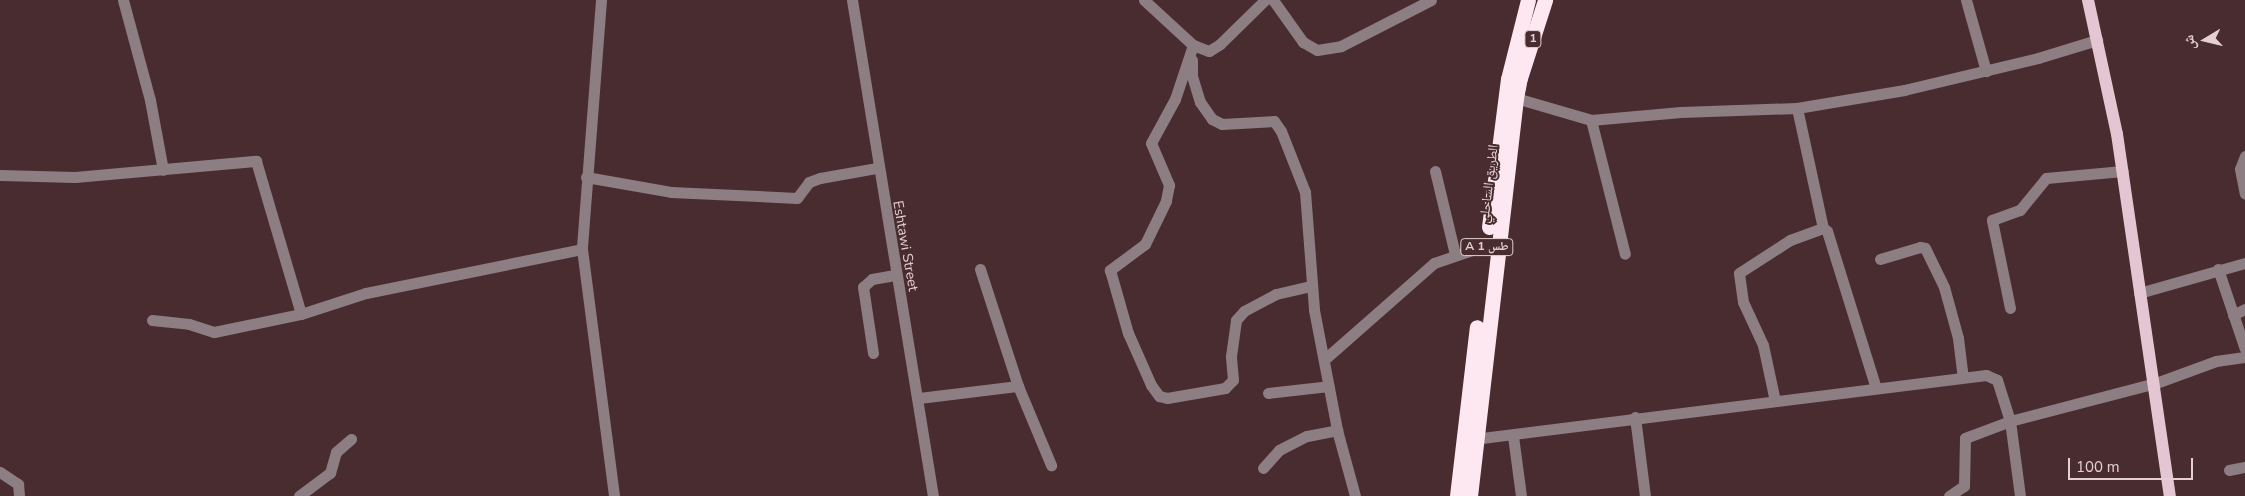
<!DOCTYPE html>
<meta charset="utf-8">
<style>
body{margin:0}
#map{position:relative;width:2245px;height:496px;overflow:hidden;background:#492c2f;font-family:"Nunito Sans","Noto Naskh Arabic",sans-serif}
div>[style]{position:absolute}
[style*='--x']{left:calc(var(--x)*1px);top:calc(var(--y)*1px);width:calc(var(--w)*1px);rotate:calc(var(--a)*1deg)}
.minor>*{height:11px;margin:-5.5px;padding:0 5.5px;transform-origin:5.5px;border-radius:5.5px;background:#8d7e84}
.major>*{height:12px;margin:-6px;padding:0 6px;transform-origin:6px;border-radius:6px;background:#e4c6d2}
.highway>*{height:15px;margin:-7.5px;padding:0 7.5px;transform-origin:7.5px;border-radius:7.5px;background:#fde7f0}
span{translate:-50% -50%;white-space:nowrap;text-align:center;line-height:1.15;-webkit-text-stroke:4px #492c2f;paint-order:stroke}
.shield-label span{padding:1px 4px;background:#492c2f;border:1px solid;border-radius:4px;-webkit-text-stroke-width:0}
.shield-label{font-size:12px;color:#e4d0d2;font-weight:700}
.street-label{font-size:14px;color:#e4d0d2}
.north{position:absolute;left:2180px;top:15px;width:50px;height:50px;-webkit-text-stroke:4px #492c2f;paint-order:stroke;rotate:261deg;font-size:14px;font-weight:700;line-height:20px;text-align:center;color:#e4d0d2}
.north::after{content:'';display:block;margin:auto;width:18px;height:22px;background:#e4d0d2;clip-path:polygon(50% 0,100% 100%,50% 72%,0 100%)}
.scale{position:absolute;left:2068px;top:458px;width:125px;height:22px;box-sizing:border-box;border:2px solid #e4d0d2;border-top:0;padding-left:6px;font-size:15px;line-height:18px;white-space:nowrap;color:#e4d0d2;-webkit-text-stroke:4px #492c2f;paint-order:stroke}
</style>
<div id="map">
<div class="minor">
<div style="--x:123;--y:0;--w:104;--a:74.9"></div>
<div style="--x:150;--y:100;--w:71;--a:79.5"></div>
<div style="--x:601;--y:0;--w:250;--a:94.4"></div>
<div style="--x:582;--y:249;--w:249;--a:82.6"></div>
<div style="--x:852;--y:0;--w:503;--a:80.73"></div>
<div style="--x:1144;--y:0;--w:67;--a:42.6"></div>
<div style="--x:1193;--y:45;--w:17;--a:21"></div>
<div style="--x:1209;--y:51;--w:13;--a:-32"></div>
<div style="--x:1220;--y:44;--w:63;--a:-44.4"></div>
<div style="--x:1273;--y:0;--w:52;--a:54.5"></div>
<div style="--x:1303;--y:42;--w:16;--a:30"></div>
<div style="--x:1317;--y:50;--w:24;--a:-9"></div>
<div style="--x:1341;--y:46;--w:101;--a:-27.1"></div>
<div style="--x:1966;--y:0;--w:74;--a:74.3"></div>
<div style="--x:1193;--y:45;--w:57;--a:108.4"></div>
<div style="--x:1175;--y:99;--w:50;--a:118.6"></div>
<div style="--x:1151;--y:143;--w:46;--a:66.8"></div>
<div style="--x:1169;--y:185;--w:16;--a:101"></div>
<div style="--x:1166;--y:201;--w:48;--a:116"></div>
<div style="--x:1145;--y:244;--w:44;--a:143.4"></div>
<div style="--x:1110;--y:270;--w:66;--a:74.1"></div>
<div style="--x:1128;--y:333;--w:57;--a:66.1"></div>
<div style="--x:1151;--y:385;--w:14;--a:54"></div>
<div style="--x:1159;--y:396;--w:8;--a:14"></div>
<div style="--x:1167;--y:398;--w:59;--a:-9.8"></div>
<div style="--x:1225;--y:388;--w:11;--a:-45"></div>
<div style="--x:1233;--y:380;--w:24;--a:-95"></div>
<div style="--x:1231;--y:356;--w:36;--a:-82"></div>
<div style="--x:1236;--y:320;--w:12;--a:-48"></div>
<div style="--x:1244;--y:311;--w:36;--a:-28"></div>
<div style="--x:1276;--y:294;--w:35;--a:-13"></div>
<div style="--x:1192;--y:60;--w:16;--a:90"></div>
<div style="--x:1192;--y:76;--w:27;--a:73"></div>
<div style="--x:1200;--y:102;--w:21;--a:55"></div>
<div style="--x:1212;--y:119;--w:11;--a:27"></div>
<div style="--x:1222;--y:124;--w:52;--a:-3.3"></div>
<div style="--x:1274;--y:121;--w:12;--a:55"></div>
<div style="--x:1281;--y:131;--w:66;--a:68.5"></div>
<div style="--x:1305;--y:192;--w:118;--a:85.6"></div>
<div style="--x:1314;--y:310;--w:122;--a:79.1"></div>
<div style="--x:1337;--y:430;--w:68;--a:74.7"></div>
<div style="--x:1516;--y:98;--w:78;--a:16.3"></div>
<div style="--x:1591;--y:120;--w:90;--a:-5.1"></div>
<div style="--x:1681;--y:112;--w:116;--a:-2"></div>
<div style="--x:1797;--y:108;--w:109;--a:-9.5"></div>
<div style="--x:1904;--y:90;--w:138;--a:-13.4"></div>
<div style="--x:2038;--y:58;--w:62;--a:-17"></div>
<div style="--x:1797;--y:108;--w:123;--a:77.8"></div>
<div style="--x:1823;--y:228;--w:5;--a:37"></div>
<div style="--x:1827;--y:231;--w:164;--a:72.7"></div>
<div style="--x:1591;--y:120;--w:138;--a:75.8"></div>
<div style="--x:2245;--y:156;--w:14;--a:111"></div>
<div style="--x:2240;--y:169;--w:25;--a:79"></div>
<div style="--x:1435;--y:171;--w:85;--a:76.5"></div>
<div style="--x:0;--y:175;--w:75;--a:1.5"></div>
<div style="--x:75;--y:177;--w:182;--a:-5.1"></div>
<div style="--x:256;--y:161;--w:159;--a:73.6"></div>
<div style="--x:301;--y:314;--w:68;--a:-17.9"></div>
<div style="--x:366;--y:293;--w:220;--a:-11.5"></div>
<div style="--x:586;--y:177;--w:86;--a:10"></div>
<div style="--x:671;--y:192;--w:126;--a:2.7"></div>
<div style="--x:797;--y:198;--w:20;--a:-53"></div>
<div style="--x:809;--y:182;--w:12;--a:-20"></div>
<div style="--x:820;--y:178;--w:58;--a:-10"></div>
<div style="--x:1880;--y:259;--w:42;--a:-16.7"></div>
<div style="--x:1920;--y:247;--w:5;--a:11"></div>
<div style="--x:1925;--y:248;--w:43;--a:64"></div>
<div style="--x:1944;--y:287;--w:53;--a:74.6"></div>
<div style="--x:1958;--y:338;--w:39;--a:83"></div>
<div style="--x:2218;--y:269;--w:84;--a:71.4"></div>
<div style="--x:2139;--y:293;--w:110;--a:-15.8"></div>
<div style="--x:2010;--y:308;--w:90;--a:-101.6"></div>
<div style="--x:1992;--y:220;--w:30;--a:-20"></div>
<div style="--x:2020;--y:210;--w:41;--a:-50.9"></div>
<div style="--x:2046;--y:178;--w:77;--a:-5.2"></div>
<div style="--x:2233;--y:315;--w:13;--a:-27"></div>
<div style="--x:152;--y:320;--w:37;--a:6"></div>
<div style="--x:189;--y:324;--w:26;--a:18"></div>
<div style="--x:214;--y:332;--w:89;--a:-11.7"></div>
<div style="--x:873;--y:353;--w:67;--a:-98.6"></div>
<div style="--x:863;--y:287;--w:12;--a:-42"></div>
<div style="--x:872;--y:279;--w:23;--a:-10"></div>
<div style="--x:1326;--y:358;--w:144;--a:-41.3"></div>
<div style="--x:1434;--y:263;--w:56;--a:-18.8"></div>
<div style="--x:1018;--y:386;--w:86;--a:67.3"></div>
<div style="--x:1268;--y:393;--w:61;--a:-6.5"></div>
<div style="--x:919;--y:398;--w:100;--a:-6.9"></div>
<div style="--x:1018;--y:386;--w:123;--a:-108"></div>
<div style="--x:1775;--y:401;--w:57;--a:-102.1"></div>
<div style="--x:1763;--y:345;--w:47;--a:-114.9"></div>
<div style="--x:1743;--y:302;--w:29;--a:-98"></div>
<div style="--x:1739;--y:273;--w:61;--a:-32.9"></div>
<div style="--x:1790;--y:240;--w:35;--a:-20"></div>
<div style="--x:1635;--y:417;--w:80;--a:82.8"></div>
<div style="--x:1513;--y:436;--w:61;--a:82.4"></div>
<div style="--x:1474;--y:439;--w:516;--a:-7.13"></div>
<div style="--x:1986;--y:375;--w:12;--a:24"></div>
<div style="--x:1997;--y:380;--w:43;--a:72.4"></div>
<div style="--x:2010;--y:421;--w:76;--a:82.4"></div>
<div style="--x:1263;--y:468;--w:24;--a:-48"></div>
<div style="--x:1279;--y:450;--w:31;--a:-27"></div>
<div style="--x:1307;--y:436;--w:31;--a:-11"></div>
<div style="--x:2229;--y:470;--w:16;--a:-11"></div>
<div style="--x:0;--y:472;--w:22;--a:34"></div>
<div style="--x:18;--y:484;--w:12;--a:85"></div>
<div style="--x:299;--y:496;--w:39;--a:-37"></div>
<div style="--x:330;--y:473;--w:22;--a:-74"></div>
<div style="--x:336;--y:452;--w:20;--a:-41"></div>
<div style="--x:1949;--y:496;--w:18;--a:-34"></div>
<div style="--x:1964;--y:486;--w:48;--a:-88.8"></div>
<div style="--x:1965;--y:438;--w:48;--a:-20.7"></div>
<div style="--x:2010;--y:421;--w:151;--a:-14.6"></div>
<div style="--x:2156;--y:383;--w:64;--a:-20.1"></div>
<div style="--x:2216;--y:361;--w:29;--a:-8"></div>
</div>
<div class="major">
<div style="--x:2088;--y:0;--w:137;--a:77.8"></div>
<div style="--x:2117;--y:134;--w:366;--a:81.7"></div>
</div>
<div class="highway">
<div style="--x:1489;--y:227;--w:149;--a:-82.7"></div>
<div style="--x:1508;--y:79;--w:81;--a:-75.8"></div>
<div style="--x:1457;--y:496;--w:170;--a:-83.3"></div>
<div style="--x:1470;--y:496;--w:401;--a:-83.4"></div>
<div style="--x:1516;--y:98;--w:20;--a:-79"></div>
<div style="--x:1520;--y:78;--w:82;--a:-72.2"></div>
</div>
<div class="shield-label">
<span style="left:1533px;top:39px">1</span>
<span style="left:1487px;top:247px">A 1 طس</span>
</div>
<div class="street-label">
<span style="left:1489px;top:184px;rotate:-83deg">الطريق الساحلي</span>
<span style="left:905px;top:246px;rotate:80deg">Eshtawi Street</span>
</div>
<div class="north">ش</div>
<div class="scale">100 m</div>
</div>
